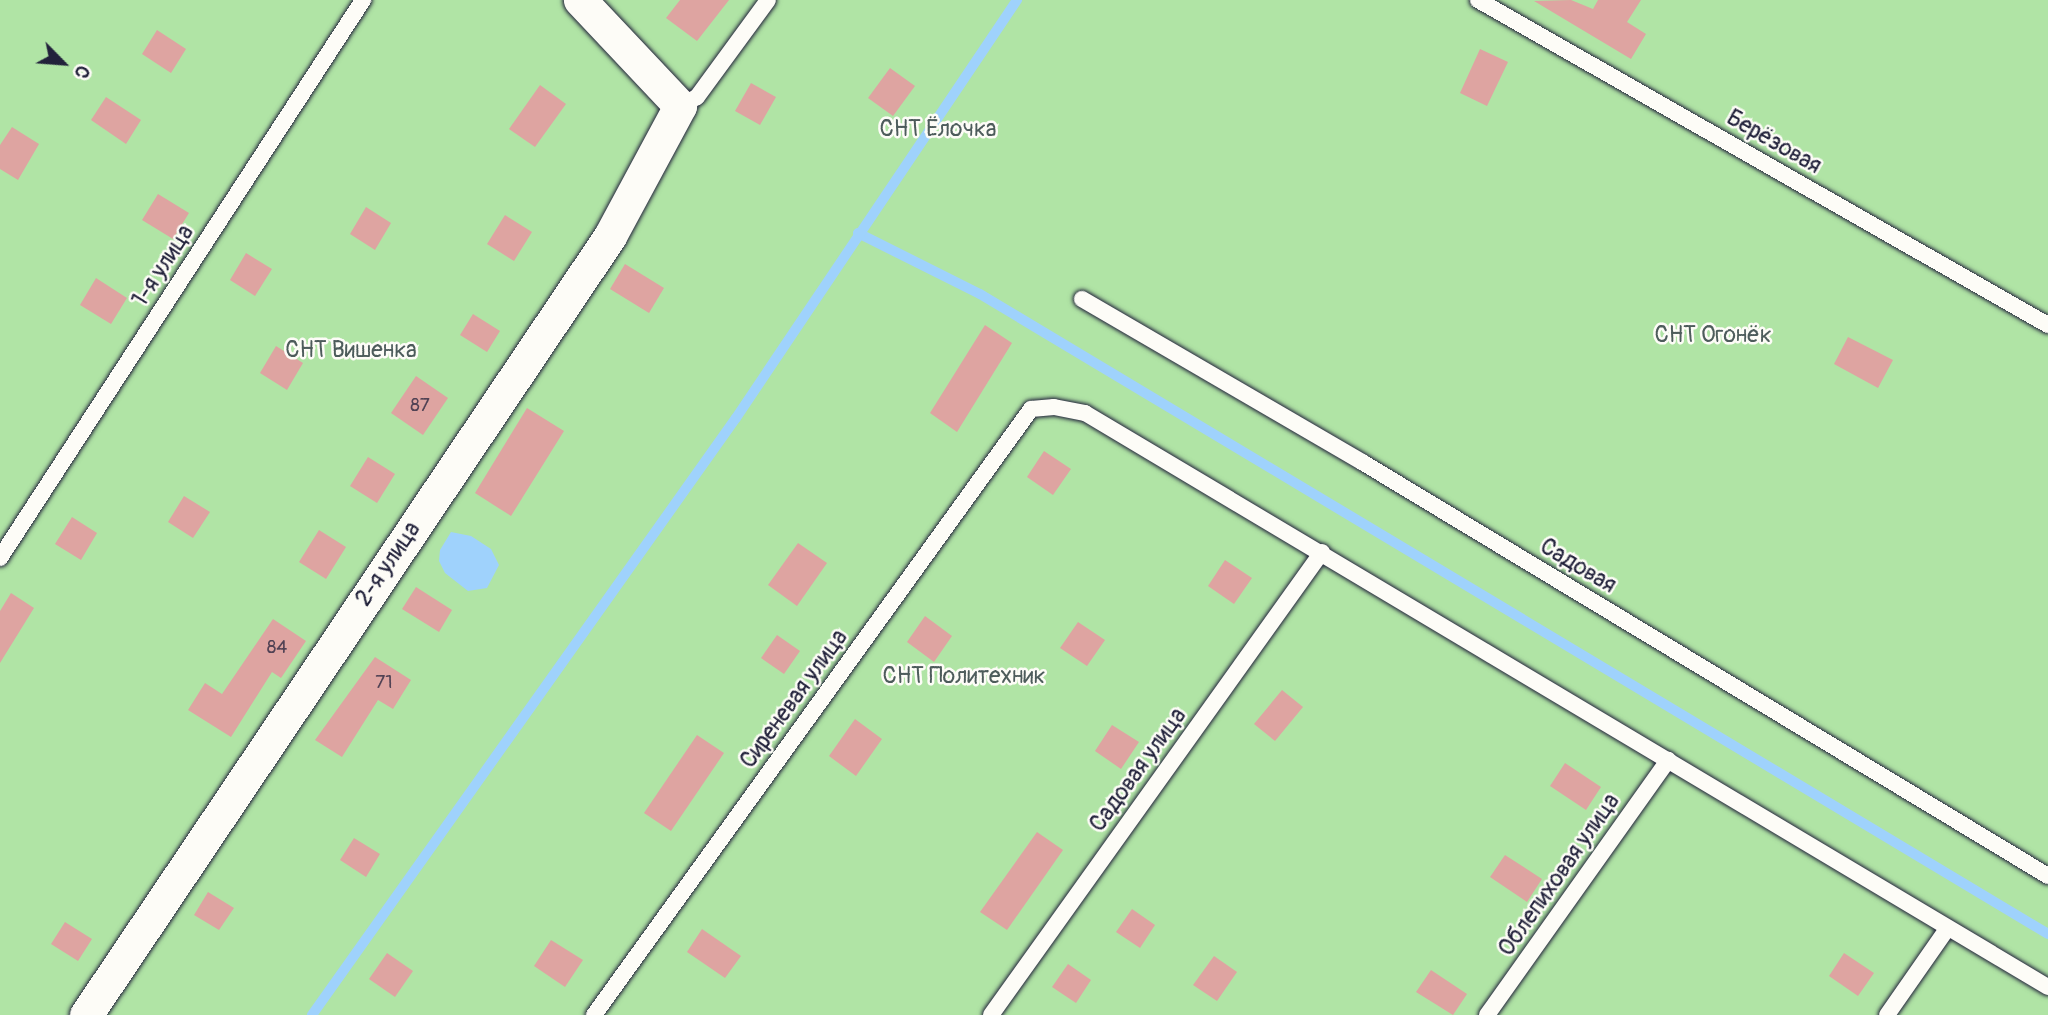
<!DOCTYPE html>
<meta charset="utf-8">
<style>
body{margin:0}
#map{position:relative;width:2048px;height:1015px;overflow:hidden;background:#f4e2dd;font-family:Pangolin,sans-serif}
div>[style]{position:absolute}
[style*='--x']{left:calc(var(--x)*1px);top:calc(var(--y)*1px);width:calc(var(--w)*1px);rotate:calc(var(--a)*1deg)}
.green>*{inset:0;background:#b0e4a5}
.water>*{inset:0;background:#9fd2fc}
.stream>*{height:10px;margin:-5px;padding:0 5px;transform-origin:5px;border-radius:5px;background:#9fd2fc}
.building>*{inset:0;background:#dea4a1}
.roads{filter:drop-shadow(0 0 2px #22223b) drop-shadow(0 0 2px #22223b)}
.lane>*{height:16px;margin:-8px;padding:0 8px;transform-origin:8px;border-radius:8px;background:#fdfcf7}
.street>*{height:33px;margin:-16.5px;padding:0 16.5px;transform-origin:16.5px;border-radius:16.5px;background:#fdfcf7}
span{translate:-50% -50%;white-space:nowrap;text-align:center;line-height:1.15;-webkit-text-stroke:5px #fdfcf7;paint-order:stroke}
.number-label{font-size:19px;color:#514254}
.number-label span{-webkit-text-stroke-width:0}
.park-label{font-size:23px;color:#4d5c5b}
.street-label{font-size:23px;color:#22223b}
.north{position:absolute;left:28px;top:28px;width:70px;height:70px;-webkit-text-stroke:5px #fdfcf7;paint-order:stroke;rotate:115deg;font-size:19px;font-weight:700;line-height:28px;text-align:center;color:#22223b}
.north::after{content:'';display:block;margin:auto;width:24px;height:32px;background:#22223b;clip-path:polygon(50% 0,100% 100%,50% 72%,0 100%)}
</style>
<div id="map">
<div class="green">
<div style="clip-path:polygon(0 0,2048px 0,2048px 1015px,0 1015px)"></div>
</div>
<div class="water">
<div style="clip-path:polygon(451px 532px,471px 536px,491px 549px,499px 565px,487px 588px,468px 591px,445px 573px,439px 561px,440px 550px)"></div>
</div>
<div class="stream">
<div style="--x:858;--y:233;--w:136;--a:26.6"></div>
<div style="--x:980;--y:294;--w:1245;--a:30.93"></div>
<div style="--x:312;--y:1015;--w:732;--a:-54.62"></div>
<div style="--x:736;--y:418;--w:504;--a:-56.09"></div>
</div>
<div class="building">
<div style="clip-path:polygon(680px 0,729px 0,697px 41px,666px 18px)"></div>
<div style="clip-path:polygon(1571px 0,1593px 9px,1598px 0,1641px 0,1627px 22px,1646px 34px,1631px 59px,1534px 1px)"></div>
<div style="clip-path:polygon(157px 30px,186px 49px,171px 73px,142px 54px)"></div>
<div style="clip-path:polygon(1480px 49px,1508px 62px,1487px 106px,1460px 93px)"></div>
<div style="clip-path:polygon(890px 68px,915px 86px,893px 116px,868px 98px)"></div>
<div style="clip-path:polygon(751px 83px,776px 97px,760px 125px,735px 111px)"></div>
<div style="clip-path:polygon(540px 85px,566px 104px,535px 147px,509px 129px)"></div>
<div style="clip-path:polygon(106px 97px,141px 120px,126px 144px,91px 120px)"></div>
<div style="clip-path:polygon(12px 127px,39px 144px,18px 180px,0 169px,0 145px)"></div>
<div style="clip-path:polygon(158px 194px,189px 213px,173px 239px,142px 220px)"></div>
<div style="clip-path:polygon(366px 207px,391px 223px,375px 250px,350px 234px)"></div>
<div style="clip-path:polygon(505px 215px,532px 232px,514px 261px,487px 244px)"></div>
<div style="clip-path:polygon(246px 253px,272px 269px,255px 296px,230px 280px)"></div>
<div style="clip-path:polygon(625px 264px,664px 288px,649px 313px,610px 289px)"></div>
<div style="clip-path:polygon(96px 278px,127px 298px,111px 324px,80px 305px)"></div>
<div style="clip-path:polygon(473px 314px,500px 331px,487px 352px,460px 335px)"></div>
<div style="clip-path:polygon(985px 325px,1012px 343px,957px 432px,930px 413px)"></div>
<div style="clip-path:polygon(1848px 337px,1893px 360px,1878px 388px,1834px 364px)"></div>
<div style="clip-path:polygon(276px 346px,303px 363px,287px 390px,260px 373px)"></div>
<div style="clip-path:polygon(416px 376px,448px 398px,423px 435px,391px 413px)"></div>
<div style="clip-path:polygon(527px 408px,564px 431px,511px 516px,475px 493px)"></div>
<div style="clip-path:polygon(1044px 451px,1071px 469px,1053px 495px,1027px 477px)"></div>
<div style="clip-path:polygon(368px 457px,395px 474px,377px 503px,350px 486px)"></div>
<div style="clip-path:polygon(184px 496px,210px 512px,193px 538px,168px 522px)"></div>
<div style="clip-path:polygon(72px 517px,97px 533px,81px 560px,55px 544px)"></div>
<div style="clip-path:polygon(319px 530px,346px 547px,326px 579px,299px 562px)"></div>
<div style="clip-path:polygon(798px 543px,827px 563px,797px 606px,768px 585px)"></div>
<div style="clip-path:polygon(1225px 560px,1252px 578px,1234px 604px,1208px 586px)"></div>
<div style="clip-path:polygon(416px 587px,452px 610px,439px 632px,402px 609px)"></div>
<div style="clip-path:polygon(11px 593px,34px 608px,0 663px,0 611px)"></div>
<div style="clip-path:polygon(925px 616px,952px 636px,934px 662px,907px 642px)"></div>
<div style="clip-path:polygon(273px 619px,306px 641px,281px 678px,272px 672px,231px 737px,188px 710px,205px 683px,222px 694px)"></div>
<div style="clip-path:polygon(1078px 622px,1105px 640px,1087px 666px,1060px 648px)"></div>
<div style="clip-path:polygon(777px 635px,800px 651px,784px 674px,761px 658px)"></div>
<div style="clip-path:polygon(375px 657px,411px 680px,393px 709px,378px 700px,342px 757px,315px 740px)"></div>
<div style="clip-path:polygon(1282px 690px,1303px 707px,1275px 741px,1254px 724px)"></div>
<div style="clip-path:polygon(855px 719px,882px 739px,856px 776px,829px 756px)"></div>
<div style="clip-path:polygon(1112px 725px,1139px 742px,1121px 769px,1095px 751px)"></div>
<div style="clip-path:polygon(697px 735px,724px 753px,671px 831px,644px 813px)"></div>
<div style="clip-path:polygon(1565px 763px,1601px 787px,1586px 810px,1550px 786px)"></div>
<div style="clip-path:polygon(1037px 832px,1063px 850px,1007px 930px,980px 912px)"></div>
<div style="clip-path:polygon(354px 838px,380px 854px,366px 877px,340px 860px)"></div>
<div style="clip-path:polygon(1505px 855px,1542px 879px,1527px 902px,1490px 877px)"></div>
<div style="clip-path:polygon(208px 892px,234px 908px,219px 930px,194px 915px)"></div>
<div style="clip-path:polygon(1132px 909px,1155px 925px,1140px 948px,1116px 932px)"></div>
<div style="clip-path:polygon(65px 922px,92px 939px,78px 961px,51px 944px)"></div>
<div style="clip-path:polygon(702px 929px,741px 956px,725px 978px,687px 952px)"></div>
<div style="clip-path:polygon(551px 940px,583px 960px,565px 987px,534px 966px)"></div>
<div style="clip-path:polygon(387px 953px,413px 971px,395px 997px,369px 979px)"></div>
<div style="clip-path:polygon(1844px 953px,1874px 973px,1858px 996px,1829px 976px)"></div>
<div style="clip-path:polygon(1214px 956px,1237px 972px,1217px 1001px,1193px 985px)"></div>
<div style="clip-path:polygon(1068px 964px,1091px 980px,1076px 1003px,1052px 987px)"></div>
<div style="clip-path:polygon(1431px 970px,1467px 994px,1453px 1015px,1416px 992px)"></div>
</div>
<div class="roads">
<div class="lane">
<div style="--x:1478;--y:0;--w:656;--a:29.69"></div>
<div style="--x:680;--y:106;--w:19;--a:-28"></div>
<div style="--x:697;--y:97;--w:120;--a:-53.8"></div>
<div style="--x:1082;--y:299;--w:324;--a:30.2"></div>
<div style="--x:1362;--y:462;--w:801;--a:31.11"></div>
<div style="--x:0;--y:558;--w:666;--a:-56.95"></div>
<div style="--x:594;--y:1015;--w:747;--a:-54.2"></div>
<div style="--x:1031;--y:409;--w:23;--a:-5"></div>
<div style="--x:1054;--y:407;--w:32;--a:11"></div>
<div style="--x:1085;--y:413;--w:1121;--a:30.8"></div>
<div style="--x:991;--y:1015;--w:569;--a:-54.44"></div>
<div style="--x:1487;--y:1015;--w:313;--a:-54.6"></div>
<div style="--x:1887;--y:1015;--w:105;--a:-55.1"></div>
</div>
<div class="street">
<div style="--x:86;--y:1015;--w:939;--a:-56.07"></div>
<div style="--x:610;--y:236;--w:148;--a:-61.7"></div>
<div style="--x:680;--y:106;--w:146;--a:-133.3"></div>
</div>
</div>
<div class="number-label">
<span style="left:420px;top:406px">87</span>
<span style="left:277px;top:648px">84</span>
<span style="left:384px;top:683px">71</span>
</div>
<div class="park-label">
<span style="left:938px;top:129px">СНТ Ёлочка</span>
<span style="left:1713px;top:335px">СНТ Огонёк</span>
<span style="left:351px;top:350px">СНТ Вишенка</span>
<span style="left:964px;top:676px">СНТ Политехник</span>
</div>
<div class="street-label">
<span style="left:1774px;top:142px;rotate:30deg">Берёзовая</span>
<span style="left:163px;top:266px;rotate:-57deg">1-я улица</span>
<span style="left:388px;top:564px;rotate:-56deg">2-я улица</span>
<span style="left:1578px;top:566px;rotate:31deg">Садовая</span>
<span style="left:794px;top:699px;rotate:-54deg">Сиреневая улица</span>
<span style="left:1138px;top:770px;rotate:-54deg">Садовая улица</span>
<span style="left:1559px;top:875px;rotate:-55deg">Облепиховая улица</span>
</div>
<div class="north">С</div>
</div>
